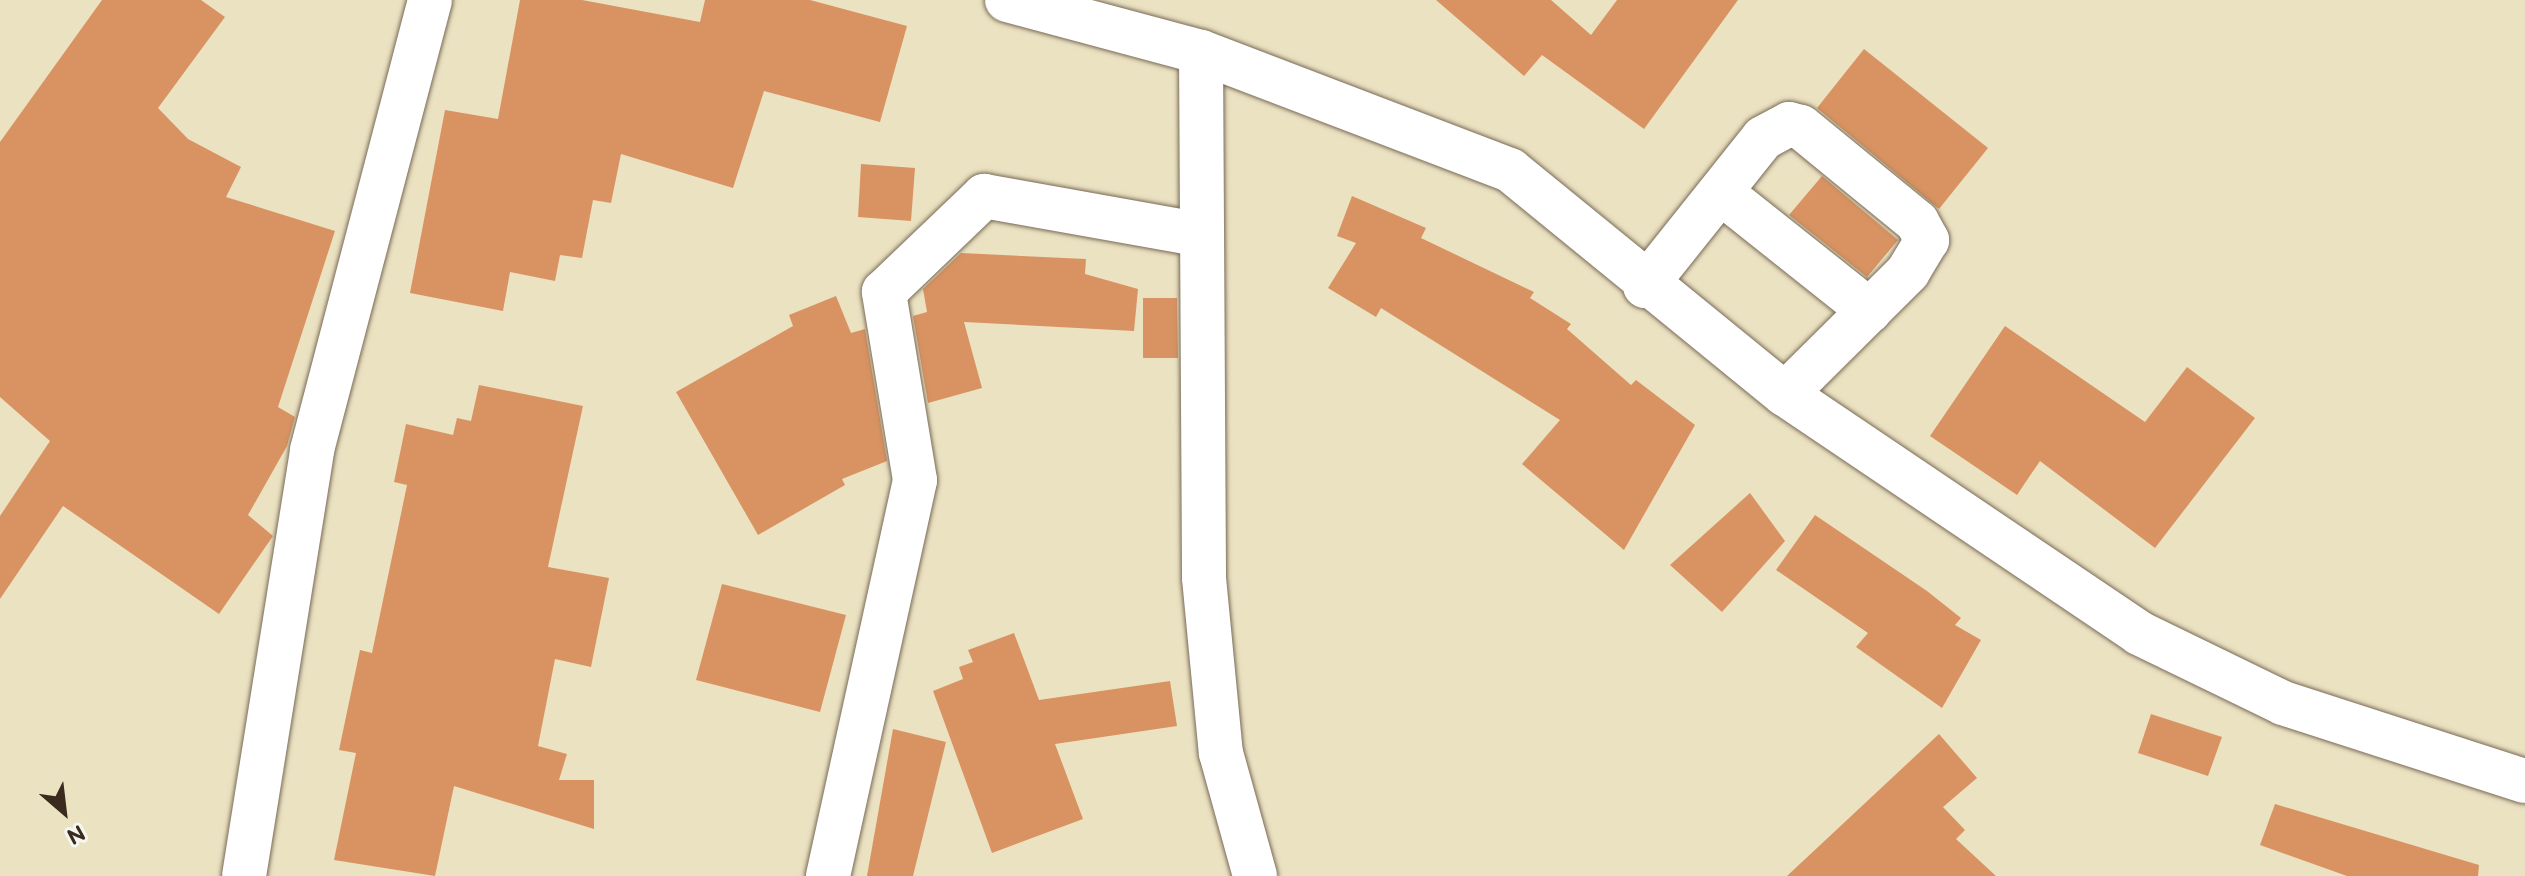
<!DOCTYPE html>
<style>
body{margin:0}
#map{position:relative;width:2525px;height:876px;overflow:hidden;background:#ebe2c2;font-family:"Balsamiq Sans",sans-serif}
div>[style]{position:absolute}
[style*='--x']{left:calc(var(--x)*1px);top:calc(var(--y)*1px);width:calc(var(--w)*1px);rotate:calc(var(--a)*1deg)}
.building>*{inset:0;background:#d99362}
.roads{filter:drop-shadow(0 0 2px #796a57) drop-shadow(0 0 2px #796a57)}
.minor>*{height:44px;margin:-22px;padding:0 22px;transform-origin:22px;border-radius:22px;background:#fff}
span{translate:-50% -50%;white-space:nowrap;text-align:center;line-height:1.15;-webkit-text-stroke:6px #f6f6f2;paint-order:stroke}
.north{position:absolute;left:24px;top:772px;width:80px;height:80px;-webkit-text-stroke:6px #f6f6f2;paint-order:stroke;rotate:152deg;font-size:22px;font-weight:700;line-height:32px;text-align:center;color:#3b2a1e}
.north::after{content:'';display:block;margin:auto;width:28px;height:36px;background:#3b2a1e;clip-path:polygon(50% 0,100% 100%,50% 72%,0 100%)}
</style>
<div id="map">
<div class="building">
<div style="clip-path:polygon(102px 0,201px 0,225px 17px,158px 108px,188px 139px,241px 167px,226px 197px,335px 231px,278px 407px,295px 417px,287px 446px,248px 515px,273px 536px,219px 614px,63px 506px,0 599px,0 516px,50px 441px,0 397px,0 142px)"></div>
<div style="clip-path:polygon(520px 0,582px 0,700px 22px,705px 0,810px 0,907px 26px,880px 122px,764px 91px,733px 188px,621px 154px,611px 203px,593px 200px,582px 258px,560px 255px,555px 281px,510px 272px,503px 311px,410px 293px,445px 110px,498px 119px)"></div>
<div style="clip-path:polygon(1436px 0,1551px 0,1591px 35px,1617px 0,1738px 0,1644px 129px,1542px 55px,1524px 76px)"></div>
<div style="clip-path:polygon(1864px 49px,1988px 148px,1939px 209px,1817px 108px)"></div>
<div style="clip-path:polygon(861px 164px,915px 168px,911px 221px,858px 217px)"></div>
<div style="clip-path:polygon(1822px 176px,1898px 240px,1867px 277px,1789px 215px)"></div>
<div style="clip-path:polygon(1352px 196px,1426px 228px,1421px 238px,1534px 292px,1530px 298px,1571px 324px,1567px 329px,1631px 385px,1636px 380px,1695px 425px,1624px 550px,1522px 464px,1560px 420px,1381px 308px,1376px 317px,1328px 288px,1356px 243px,1337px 236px)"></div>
<div style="clip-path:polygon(961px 253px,1086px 259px,1085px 274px,1138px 289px,1134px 331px,964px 322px,982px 388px,928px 403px,913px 316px,927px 312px,923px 289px)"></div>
<div style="clip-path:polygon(836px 296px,851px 333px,865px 329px,887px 461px,842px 479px,845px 485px,758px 535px,676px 392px,793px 326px,789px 315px)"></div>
<div style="clip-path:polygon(1143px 298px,1177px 298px,1178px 358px,1143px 358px)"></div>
<div style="clip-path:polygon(2005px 326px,2145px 422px,2187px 367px,2255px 418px,2155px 548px,2040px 461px,2017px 495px,1930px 436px)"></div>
<div style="clip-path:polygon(479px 385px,583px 406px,548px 567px,609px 578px,591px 667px,555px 659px,538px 746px,567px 754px,559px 780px,594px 780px,594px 829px,454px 786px,435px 876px,334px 860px,356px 753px,339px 750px,360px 650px,372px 653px,407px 485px,394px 482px,406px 424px,453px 435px,457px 418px,471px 421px)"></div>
<div style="clip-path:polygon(1750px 493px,1785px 541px,1722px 612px,1670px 565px)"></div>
<div style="clip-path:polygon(1815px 515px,1927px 591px,1961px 618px,1955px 625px,1981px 640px,1942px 708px,1856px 647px,1868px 633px,1776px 570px)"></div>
<div style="clip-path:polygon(722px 584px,846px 615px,820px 712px,696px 680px)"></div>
<div style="clip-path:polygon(1014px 633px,1039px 700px,1170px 681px,1177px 726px,1055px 744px,1083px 819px,992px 853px,933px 691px,963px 679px,959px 667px,973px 662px,968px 650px)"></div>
<div style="clip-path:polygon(2151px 714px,2222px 737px,2208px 776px,2138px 753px)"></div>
<div style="clip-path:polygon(893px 729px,946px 742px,913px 876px,867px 876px)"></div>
<div style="clip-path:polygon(1939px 734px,1977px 778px,1943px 807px,1965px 830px,1956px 839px,1996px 876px,1787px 876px)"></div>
<div style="clip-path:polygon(2275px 804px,2479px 865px,2478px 876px,2347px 876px,2260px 845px)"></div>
</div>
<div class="roads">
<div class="minor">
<div style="--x:1007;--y:0;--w:201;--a:15"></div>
<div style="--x:1201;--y:52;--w:331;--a:20.9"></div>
<div style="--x:1510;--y:170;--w:355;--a:39.2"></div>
<div style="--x:1785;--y:394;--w:427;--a:34"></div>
<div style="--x:2139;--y:633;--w:160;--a:25.9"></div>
<div style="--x:2283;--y:703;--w:254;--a:17.9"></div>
<div style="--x:1201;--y:52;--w:526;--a:89.67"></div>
<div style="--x:1204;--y:578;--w:176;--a:84.5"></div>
<div style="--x:1221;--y:753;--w:128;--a:74.5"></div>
<div style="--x:1724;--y:195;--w:186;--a:38.5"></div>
<div style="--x:1645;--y:286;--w:189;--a:-51.4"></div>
<div style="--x:1763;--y:138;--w:30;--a:-28"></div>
<div style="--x:1789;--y:124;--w:12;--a:14"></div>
<div style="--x:1801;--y:127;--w:150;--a:39.3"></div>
<div style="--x:1917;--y:222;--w:21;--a:61"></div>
<div style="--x:1927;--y:240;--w:37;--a:121"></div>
<div style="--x:1908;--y:272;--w:173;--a:135.2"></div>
<div style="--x:244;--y:876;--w:431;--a:-80.9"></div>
<div style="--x:312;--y:450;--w:465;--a:-75.3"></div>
<div style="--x:828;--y:876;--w:405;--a:-77.6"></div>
<div style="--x:915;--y:480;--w:191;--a:-99.4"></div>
<div style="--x:884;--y:292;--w:139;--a:-43.8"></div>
<div style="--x:984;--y:196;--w:217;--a:10.1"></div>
</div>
</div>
<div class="north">N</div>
</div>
